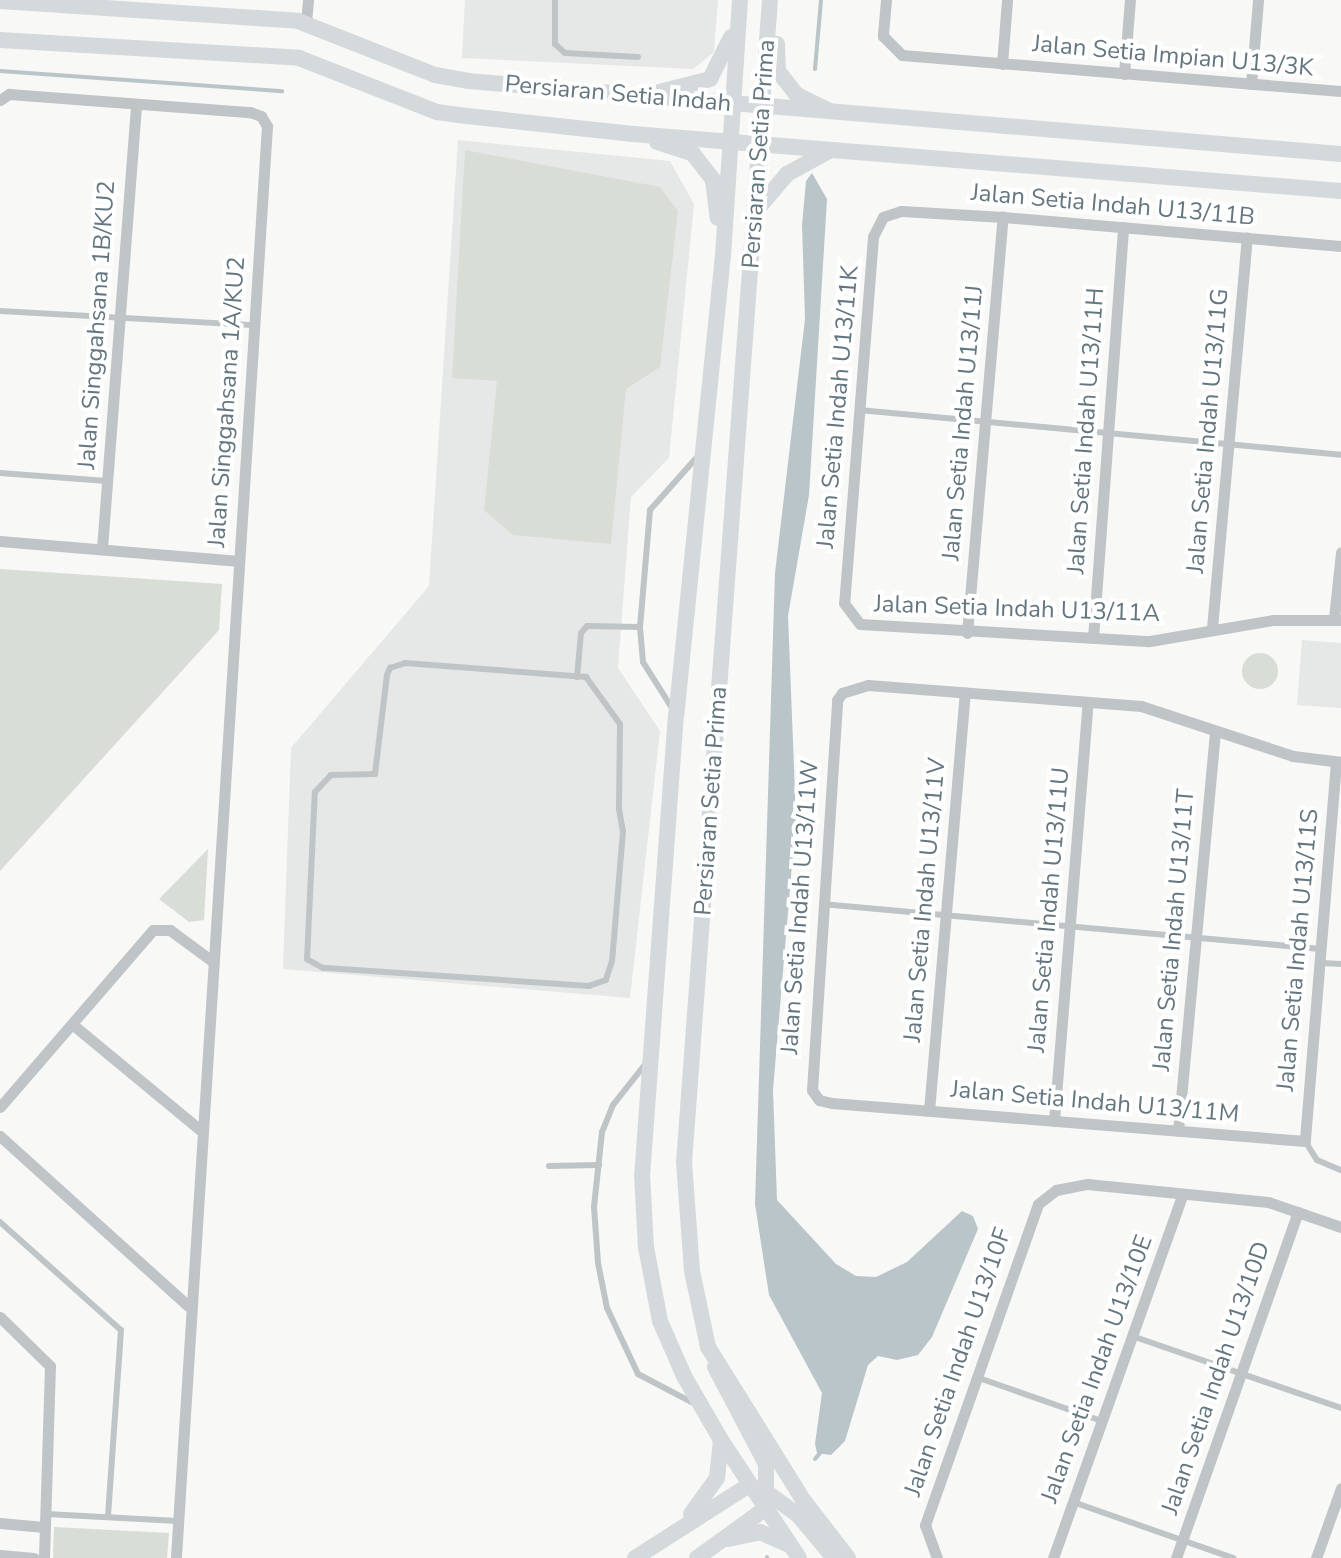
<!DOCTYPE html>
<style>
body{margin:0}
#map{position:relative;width:1341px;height:1558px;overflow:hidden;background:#f8f8f6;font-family:"Nunito Sans",sans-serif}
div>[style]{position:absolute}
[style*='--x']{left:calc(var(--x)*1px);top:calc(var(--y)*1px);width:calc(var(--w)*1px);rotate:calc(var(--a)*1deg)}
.built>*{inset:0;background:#e6e8e7}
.green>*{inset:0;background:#d8ddd5}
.round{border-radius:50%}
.water>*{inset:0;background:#b9c5c9}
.stream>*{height:4px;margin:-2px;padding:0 2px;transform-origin:2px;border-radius:2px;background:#b9c5c9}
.lane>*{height:6px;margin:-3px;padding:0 3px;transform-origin:3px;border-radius:3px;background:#bfc4c7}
.street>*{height:11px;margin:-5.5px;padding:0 5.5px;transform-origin:5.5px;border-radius:5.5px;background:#bfc4c7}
.secondary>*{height:16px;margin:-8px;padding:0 8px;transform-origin:8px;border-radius:8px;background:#d4d9db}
span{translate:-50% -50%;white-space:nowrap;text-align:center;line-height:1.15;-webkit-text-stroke:8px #fff;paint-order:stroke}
.street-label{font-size:24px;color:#64767f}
</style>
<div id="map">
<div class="built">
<div style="clip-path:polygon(465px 0,718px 0,714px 52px,693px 69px,462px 58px)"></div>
<div style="clip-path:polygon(458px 140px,670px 161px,694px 204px,669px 458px,631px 497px,618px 668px,660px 731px,630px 998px,283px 969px,291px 748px,429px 586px)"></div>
<div style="clip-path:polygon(1302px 640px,1341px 643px,1341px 708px,1297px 705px)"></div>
</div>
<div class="green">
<div style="clip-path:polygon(465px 150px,660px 187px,678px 211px,660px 367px,626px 389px,611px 544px,513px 535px,484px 510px,497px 381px,452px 378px)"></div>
<div style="clip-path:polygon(0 569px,222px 584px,219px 630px,0 871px)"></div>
<div class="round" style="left:1242px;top:653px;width:36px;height:36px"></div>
<div style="clip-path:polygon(208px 849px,204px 920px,189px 922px,159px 899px)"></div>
<div style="clip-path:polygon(54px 1527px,169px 1533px,167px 1558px,53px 1558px)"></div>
</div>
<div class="water">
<div style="clip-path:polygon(812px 173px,827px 199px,809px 495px,788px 616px,796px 817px,773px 1090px,777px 1200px,836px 1264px,856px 1276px,876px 1277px,907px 1262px,962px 1211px,973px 1216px,978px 1229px,932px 1337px,918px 1355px,897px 1360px,878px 1356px,868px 1365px,845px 1441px,831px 1455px,817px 1453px,815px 1444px,822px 1393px,769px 1295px,755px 1204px,775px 573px,805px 319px,802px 225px,806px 181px)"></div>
</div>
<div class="stream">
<div style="--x:815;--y:69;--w:69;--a:-85"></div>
<div style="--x:0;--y:71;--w:283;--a:4.1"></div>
<div style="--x:815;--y:1459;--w:8;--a:-50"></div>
<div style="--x:767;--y:1558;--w:1;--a:-90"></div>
</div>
<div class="lane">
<div style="--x:555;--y:0;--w:44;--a:90"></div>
<div style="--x:555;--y:44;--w:13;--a:42"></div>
<div style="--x:565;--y:53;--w:73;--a:3.1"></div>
<div style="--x:0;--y:311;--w:253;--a:3.2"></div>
<div style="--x:859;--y:410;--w:484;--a:5.3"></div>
<div style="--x:0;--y:473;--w:107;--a:4.3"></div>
<div style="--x:405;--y:663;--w:182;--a:4.4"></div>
<div style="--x:586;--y:677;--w:58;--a:54.1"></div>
<div style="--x:620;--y:724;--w:85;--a:90.7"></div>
<div style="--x:619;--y:809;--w:22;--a:80"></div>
<div style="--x:623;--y:831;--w:130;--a:94.8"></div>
<div style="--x:612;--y:961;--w:20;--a:108"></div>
<div style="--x:606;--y:980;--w:18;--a:161"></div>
<div style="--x:589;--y:986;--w:267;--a:-176.1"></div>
<div style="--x:323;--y:968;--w:18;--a:-151"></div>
<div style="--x:307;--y:959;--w:167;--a:-87.3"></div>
<div style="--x:315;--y:792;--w:23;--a:-47"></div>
<div style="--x:331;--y:775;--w:44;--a:-1.3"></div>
<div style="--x:375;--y:774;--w:100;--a:-83.1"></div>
<div style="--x:387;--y:675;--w:8;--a:-67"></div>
<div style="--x:390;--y:668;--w:16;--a:-18"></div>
<div style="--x:577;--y:677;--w:44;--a:-84.8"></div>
<div style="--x:581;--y:633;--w:9;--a:-49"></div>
<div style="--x:587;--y:626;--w:53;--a:1.1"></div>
<div style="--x:672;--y:708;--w:54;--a:-122.2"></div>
<div style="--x:643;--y:662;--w:35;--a:-95"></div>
<div style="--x:640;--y:627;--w:117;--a:-85.1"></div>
<div style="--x:650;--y:510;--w:72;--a:-48.4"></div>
<div style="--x:822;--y:904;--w:501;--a:5.15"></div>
<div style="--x:1321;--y:963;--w:20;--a:3"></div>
<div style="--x:647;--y:1062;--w:55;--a:128.3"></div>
<div style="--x:613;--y:1105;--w:29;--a:112"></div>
<div style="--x:602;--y:1132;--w:75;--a:96.1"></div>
<div style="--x:594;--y:1207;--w:56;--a:85.9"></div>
<div style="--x:598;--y:1263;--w:46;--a:78.7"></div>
<div style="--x:607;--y:1308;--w:73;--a:64.8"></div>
<div style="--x:638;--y:1374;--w:67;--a:27.7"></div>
<div style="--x:1305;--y:1141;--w:22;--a:58"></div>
<div style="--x:1317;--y:1160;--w:26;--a:23"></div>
<div style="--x:549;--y:1166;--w:50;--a:-1.1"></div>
<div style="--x:0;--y:1222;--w:162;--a:41.8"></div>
<div style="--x:121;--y:1330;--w:185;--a:94"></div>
<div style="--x:1132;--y:1336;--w:221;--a:19"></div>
<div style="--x:979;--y:1378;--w:130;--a:19.3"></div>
<div style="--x:1073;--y:1502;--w:170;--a:19.3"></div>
<div style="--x:46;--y:1514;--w:132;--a:3"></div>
</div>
<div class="street">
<div style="--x:886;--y:0;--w:36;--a:95"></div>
<div style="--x:883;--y:36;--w:27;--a:45"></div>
<div style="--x:902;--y:55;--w:440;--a:4.7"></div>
<div style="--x:306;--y:23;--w:23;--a:-85"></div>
<div style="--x:1002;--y:64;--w:64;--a:-85.5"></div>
<div style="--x:1124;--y:74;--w:74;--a:-85.4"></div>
<div style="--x:1251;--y:84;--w:84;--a:-85.2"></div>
<div style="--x:0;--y:100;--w:11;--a:-34"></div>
<div style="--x:9;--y:94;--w:242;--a:4.3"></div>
<div style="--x:250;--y:112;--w:12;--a:20"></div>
<div style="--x:261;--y:116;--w:12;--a:59"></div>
<div style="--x:267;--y:126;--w:1435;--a:93.64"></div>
<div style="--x:1341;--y:246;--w:339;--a:-175.1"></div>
<div style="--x:1003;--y:217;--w:102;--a:-176.6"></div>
<div style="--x:901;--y:211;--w:19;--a:162"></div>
<div style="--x:883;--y:217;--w:22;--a:117"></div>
<div style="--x:873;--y:237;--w:367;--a:94.5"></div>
<div style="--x:844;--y:603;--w:26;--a:53"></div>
<div style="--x:860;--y:624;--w:290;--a:3.4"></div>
<div style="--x:1150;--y:641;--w:125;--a:-9.7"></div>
<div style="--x:1273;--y:620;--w:68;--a:0"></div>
<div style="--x:0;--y:541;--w:240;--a:4.8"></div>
<div style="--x:102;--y:548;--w:445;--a:-85.6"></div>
<div style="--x:1334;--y:618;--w:66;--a:-83.9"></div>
<div style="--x:1212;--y:628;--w:392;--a:-84.9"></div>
<div style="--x:967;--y:633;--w:418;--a:-85.1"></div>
<div style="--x:1093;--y:638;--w:412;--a:-85.8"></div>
<div style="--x:1336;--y:762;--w:380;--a:94.7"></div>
<div style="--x:1305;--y:1141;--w:475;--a:-175.4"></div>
<div style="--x:832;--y:1103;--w:13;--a:-167"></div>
<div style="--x:819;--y:1100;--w:12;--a:-125"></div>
<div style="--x:812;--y:1090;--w:391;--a:-86.3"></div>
<div style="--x:837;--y:700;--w:9;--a:-54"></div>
<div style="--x:842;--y:693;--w:27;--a:-17"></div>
<div style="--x:868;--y:685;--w:274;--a:4.4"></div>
<div style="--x:1141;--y:706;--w:160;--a:18.2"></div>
<div style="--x:1293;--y:756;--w:48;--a:7.1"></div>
<div style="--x:72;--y:1024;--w:166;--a:39.6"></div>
<div style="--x:0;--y:1107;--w:234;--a:-49.2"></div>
<div style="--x:153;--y:930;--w:17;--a:0"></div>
<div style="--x:170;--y:930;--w:52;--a:36.4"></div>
<div style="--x:929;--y:1111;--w:420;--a:-85.1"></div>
<div style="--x:1054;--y:1121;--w:420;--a:-85.4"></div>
<div style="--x:1178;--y:1131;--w:400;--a:-84.7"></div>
<div style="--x:0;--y:1136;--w:253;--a:42.1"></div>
<div style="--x:0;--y:1317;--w:70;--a:44.4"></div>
<div style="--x:50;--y:1366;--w:192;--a:91.8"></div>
<div style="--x:0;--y:1523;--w:44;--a:5.2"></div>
<div style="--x:0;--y:1555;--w:34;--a:5"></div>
<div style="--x:937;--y:1558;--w:35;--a:-110"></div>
<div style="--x:925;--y:1525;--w:340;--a:-70.6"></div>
<div style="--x:1038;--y:1204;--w:23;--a:-38"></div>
<div style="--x:1056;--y:1190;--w:32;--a:-11"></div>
<div style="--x:1087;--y:1184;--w:182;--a:5.7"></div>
<div style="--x:1268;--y:1202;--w:77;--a:18.9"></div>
<div style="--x:1053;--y:1558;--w:385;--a:-70.4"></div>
<div style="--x:1176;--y:1558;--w:367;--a:-70.6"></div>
<div style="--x:1316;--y:1558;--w:74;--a:-70.3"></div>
</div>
<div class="secondary">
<div style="--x:740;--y:0;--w:256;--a:93.8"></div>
<div style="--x:723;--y:255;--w:461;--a:95.8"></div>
<div style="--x:676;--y:714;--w:461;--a:94.2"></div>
<div style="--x:642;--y:1174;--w:73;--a:86.9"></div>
<div style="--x:646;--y:1247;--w:75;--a:79.3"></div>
<div style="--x:660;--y:1321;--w:60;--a:66.4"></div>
<div style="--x:684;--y:1376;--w:74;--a:60"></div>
<div style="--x:721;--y:1440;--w:141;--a:56.5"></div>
<div style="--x:770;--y:0;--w:1165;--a:94.23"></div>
<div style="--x:684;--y:1162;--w:109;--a:85.8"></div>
<div style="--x:692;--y:1271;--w:78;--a:78.1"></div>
<div style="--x:708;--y:1347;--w:181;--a:58.1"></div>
<div style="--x:804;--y:1501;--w:72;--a:52.3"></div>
<div style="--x:0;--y:1;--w:299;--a:3.8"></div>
<div style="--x:298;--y:21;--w:147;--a:21.5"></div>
<div style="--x:435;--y:75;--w:34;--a:10"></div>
<div style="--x:468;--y:81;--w:876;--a:4.78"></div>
<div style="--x:0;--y:40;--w:300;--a:3.4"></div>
<div style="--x:299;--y:58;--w:148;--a:21.4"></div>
<div style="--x:437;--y:112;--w:21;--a:8"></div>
<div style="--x:458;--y:115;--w:176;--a:6.2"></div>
<div style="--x:633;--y:134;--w:710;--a:4.6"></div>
<div style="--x:777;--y:44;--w:27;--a:88"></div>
<div style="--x:778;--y:71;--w:31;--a:52"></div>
<div style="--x:797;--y:95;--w:34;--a:26"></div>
<div style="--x:659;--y:92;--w:53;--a:-14.3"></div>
<div style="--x:710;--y:79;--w:47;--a:-63.4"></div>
<div style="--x:657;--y:142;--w:38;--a:18"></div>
<div style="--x:693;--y:154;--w:33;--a:52"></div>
<div style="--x:713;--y:180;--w:38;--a:83"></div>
<div style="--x:755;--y:212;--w:50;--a:-49.9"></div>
<div style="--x:787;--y:174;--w:50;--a:-28.6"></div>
<div style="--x:715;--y:1367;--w:110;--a:62.3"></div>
<div style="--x:766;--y:1464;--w:44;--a:90"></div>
<div style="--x:762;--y:1489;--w:44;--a:35.8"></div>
<div style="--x:798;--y:1515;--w:56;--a:50.1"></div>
<div style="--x:691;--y:1514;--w:44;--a:-54.2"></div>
<div style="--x:717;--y:1478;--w:38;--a:-84"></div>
<div style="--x:728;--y:1539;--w:33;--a:-12"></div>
<div style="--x:760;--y:1532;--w:32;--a:24"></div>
<div style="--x:635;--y:1558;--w:135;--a:-32.6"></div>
<div style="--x:697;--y:1558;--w:85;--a:-35.9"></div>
</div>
<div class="street-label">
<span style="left:1173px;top:56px;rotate:5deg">Jalan Setia Impian U13/3K</span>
<span style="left:618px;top:94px;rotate:5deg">Persiaran Setia Indah</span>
<span style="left:759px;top:154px;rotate:-86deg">Persiaran Setia Prima</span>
<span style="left:1113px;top:205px;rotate:5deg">Jalan Setia Indah U13/11B</span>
<span style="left:97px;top:325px;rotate:-86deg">Jalan Singgahsana 1B/KU2</span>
<span style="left:227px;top:402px;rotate:-86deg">Jalan Singgahsana 1A/KU2</span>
<span style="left:838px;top:407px;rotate:-85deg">Jalan Setia Indah U13/11K</span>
<span style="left:963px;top:423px;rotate:-85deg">Jalan Setia Indah U13/11J</span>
<span style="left:1086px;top:431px;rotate:-86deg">Jalan Setia Indah U13/11H</span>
<span style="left:1208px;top:431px;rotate:-85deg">Jalan Setia Indah U13/11G</span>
<span style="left:1017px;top:609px;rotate:2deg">Jalan Setia Indah U13/11A</span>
<span style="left:711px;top:801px;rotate:-86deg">Persiaran Setia Prima</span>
<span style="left:925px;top:900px;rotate:-85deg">Jalan Setia Indah U13/11V</span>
<span style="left:800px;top:907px;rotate:-86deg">Jalan Setia Indah U13/11W</span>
<span style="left:1049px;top:910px;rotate:-85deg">Jalan Setia Indah U13/11U</span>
<span style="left:1174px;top:930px;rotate:-85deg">Jalan Setia Indah U13/11T</span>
<span style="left:1298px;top:950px;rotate:-85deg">Jalan Setia Indah U13/11S</span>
<span style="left:1095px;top:1102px;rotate:5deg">Jalan Setia Indah U13/11M</span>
<span style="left:958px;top:1362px;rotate:-71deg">Jalan Setia Indah U13/10F</span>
<span style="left:1097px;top:1369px;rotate:-70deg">Jalan Setia Indah U13/10E</span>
<span style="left:1216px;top:1378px;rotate:-71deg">Jalan Setia Indah U13/10D</span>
</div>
</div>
